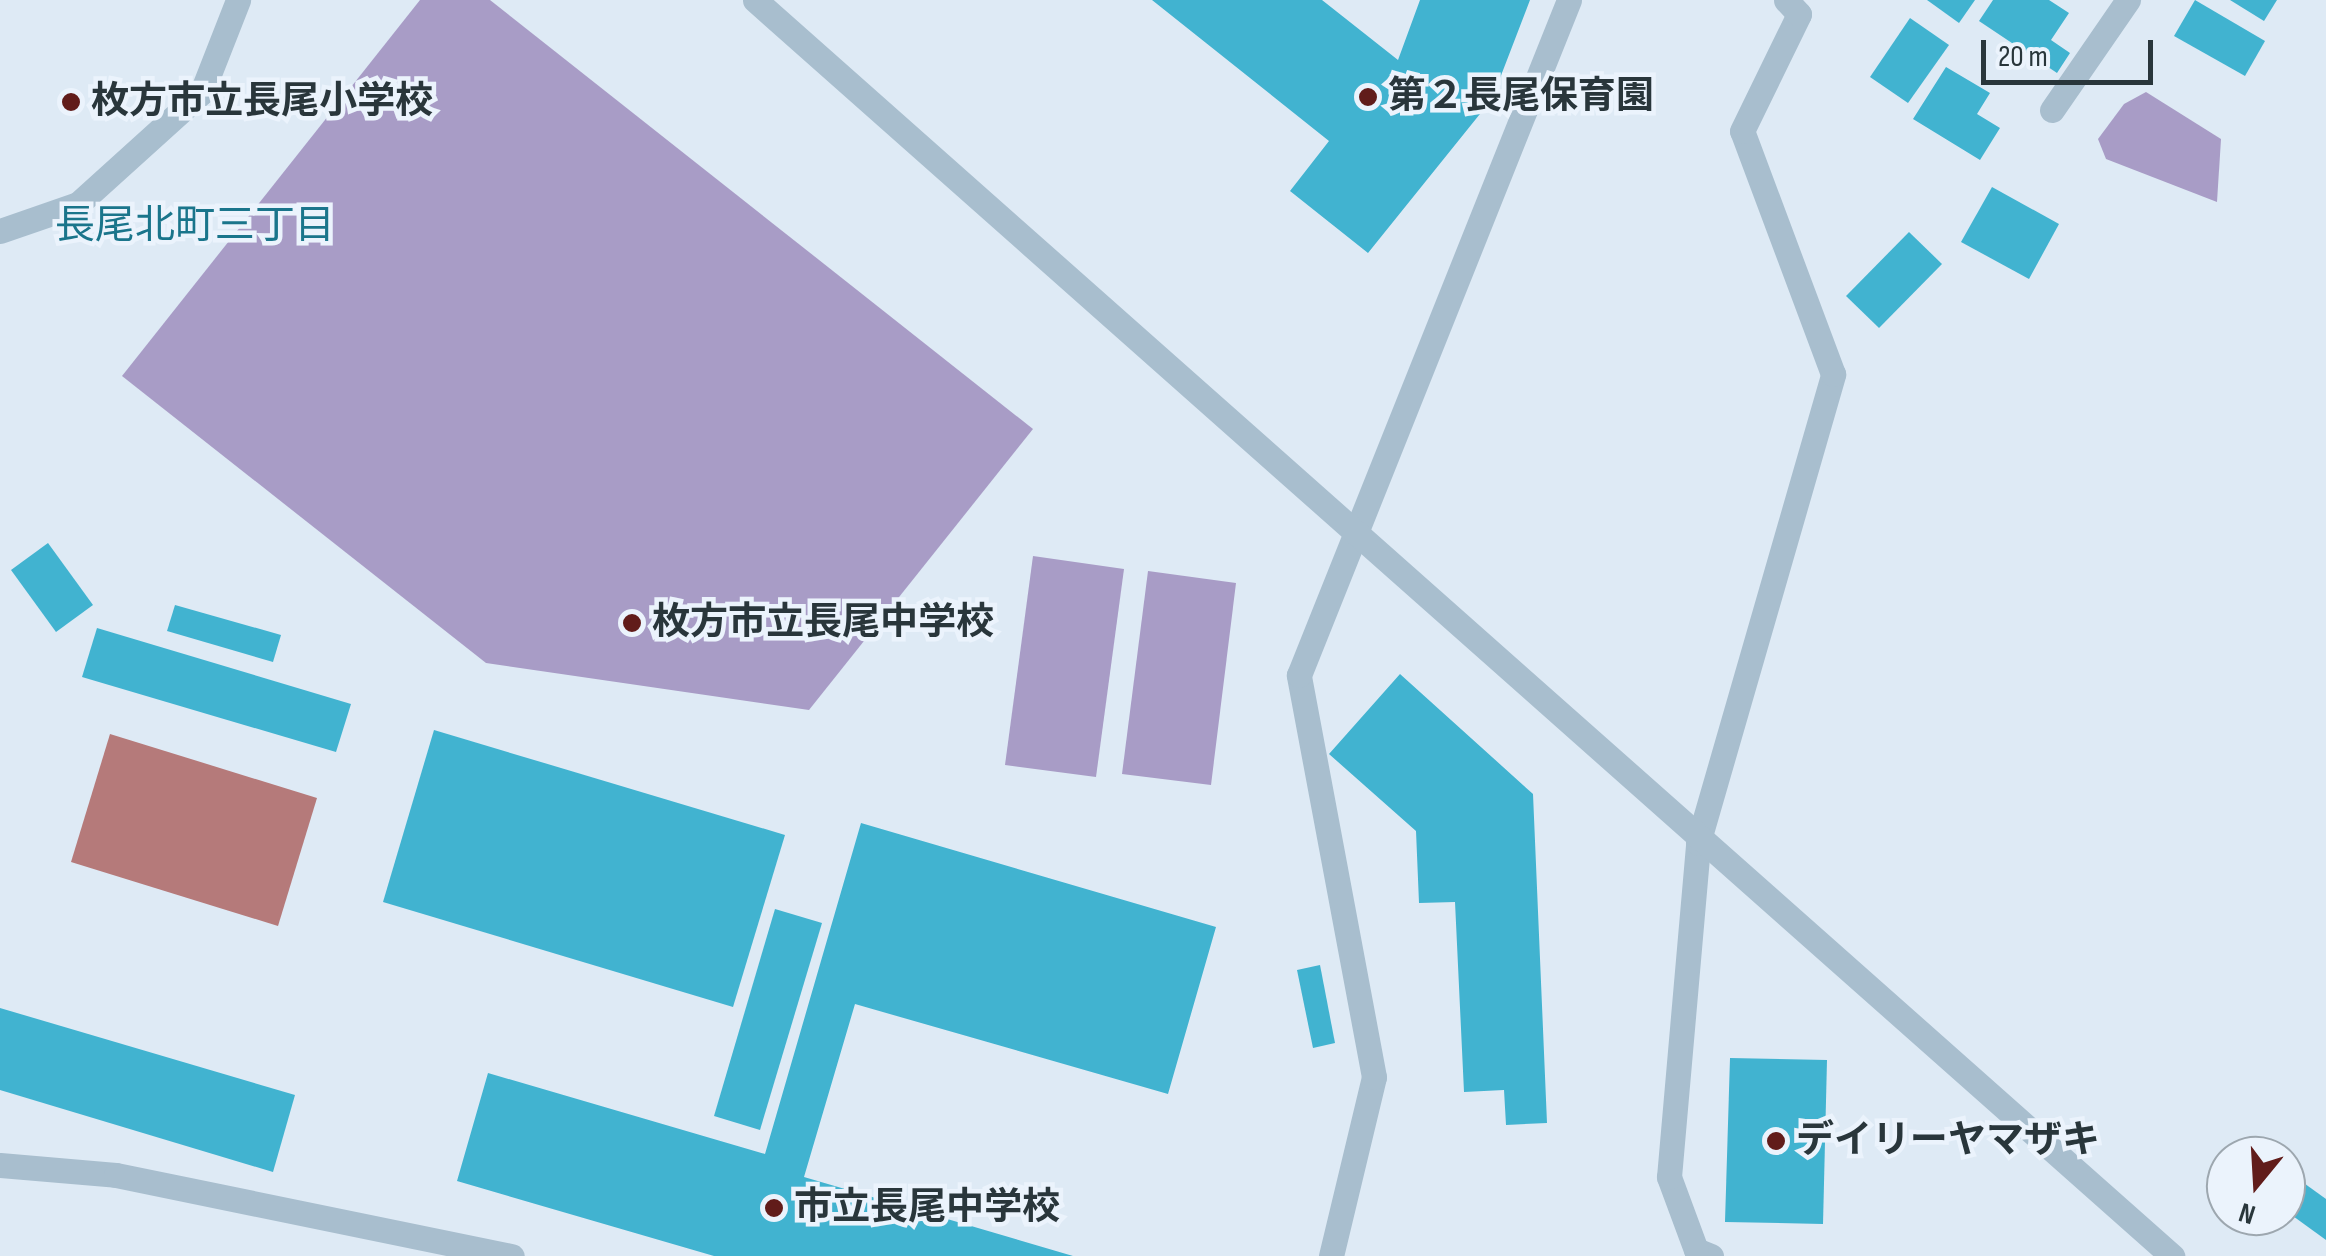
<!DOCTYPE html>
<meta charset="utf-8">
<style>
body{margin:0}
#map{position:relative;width:2326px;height:1256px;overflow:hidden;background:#deeaf5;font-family:"Sofia Sans Condensed","Noto Sans JP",sans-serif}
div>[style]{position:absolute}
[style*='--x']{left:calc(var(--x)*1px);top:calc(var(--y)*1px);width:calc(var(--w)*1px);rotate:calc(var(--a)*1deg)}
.green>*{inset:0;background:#a89cc6}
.water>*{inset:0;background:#b57a7a}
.building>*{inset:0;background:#41b3d0}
.minor>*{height:25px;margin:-12.5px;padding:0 12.5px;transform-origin:12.5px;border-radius:12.5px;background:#a8bece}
.tertiary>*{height:25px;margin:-12.5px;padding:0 12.5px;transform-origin:12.5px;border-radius:12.5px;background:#a8bece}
.dots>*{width:28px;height:28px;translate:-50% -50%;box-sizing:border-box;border:5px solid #ebf3fc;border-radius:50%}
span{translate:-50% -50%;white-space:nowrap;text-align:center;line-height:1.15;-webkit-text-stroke:9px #ebf3fc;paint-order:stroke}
.poi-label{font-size:38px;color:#29363b;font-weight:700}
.left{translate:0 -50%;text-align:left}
.neighbourhood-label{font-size:40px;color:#1a758b}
.north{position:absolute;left:2206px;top:1136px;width:100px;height:100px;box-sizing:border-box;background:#ebf3fc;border:2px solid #9da7af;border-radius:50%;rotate:198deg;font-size:28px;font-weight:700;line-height:40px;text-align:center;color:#29363b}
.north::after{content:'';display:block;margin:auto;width:35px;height:45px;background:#611c1a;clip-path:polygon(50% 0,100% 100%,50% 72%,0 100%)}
.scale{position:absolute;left:1981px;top:40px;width:172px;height:45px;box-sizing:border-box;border:5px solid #29363b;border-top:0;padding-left:12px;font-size:30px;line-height:35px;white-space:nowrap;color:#29363b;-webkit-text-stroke:8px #ebf3fc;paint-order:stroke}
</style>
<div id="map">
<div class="green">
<div style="clip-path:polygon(420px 0,490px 0,1033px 429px,809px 710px,486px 663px,122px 376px)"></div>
<div style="clip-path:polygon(2146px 92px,2221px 139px,2217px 202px,2106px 159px,2098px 139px,2124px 104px)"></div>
<div style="clip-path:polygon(1033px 556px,1124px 569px,1096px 777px,1005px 765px)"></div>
<div style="clip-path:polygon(1148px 571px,1236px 583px,1211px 785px,1122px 774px)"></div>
</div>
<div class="water">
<div style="clip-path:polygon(110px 734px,317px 798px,278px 926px,71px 862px)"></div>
</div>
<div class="building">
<div style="clip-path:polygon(1152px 0,1322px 0,1398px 60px,1420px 0,1530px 0,1492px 99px,1368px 253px,1290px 191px,1329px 141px)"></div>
<div style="clip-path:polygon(1927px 0,1975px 0,1959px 23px)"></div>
<div style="clip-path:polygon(1993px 0,2049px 0,2069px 13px,2051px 40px,2070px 53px,2057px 73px,1979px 21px)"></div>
<div style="clip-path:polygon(2195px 0,2265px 41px,2245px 76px,2174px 36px)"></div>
<div style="clip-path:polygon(2230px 0,2277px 0,2264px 21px)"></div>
<div style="clip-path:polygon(1910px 18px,1949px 45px,1908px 103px,1870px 77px)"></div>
<div style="clip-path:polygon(1946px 67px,1990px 93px,1977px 114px,2000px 128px,1980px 160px,1913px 119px)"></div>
<div style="clip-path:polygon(1992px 187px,2059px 224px,2029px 279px,1961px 242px)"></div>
<div style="clip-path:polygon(1909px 232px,1942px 264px,1879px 328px,1846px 296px)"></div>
<div style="clip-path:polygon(48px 543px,93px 605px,56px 632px,11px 570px)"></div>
<div style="clip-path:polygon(175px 605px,281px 635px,273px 662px,167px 631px)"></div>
<div style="clip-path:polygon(97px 628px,351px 704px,336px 752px,82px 677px)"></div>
<div style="clip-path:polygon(1400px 674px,1533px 794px,1547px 1123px,1506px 1125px,1504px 1090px,1464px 1092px,1455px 902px,1419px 903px,1416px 831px,1329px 754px)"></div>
<div style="clip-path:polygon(434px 730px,785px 835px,733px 1007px,383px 902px)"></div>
<div style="clip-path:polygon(861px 823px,1216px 927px,1168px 1094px,855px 1004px,804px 1177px,1073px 1256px,714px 1256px,457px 1181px,488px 1073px,765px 1154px)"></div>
<div style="clip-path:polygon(775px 909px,822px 923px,760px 1130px,714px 1116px)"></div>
<div style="clip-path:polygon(1320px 965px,1335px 1043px,1313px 1048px,1297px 970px)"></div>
<div style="clip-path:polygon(0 1008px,295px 1095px,273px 1172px,0 1090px)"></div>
<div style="clip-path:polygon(1730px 1058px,1827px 1060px,1823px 1224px,1725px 1222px)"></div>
<div style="clip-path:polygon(2301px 1181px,2326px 1199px,2326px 1240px,2286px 1211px)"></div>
</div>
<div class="minor">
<div style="--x:2052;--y:110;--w:134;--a:-55.4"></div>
<div style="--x:0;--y:231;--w:83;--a:-19.1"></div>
<div style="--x:78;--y:204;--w:167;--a:-42.1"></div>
<div style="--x:202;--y:92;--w:99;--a:-68.6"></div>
<div style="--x:0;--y:1165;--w:116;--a:4.9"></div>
<div style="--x:116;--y:1175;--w:404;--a:11.6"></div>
<div style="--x:1331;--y:1256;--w:184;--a:-76.5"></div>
<div style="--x:1374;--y:1077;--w:409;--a:-100.6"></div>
<div style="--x:1299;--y:675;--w:727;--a:-68.2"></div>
<div style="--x:1711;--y:1256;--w:16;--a:-158"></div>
<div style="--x:1696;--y:1250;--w:78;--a:-110.3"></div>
<div style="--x:1669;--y:1177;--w:335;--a:-85"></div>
<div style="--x:1698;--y:843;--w:488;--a:-73.9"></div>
<div style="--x:1833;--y:374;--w:259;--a:-110.5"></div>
<div style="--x:1742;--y:131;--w:130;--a:-64"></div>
<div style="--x:1799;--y:14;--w:19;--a:-133"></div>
</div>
<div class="tertiary">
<div style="--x:755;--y:0;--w:1894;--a:41.55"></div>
</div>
<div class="dots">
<div style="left:1368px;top:97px;background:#611c1a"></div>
<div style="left:71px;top:102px;background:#611c1a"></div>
<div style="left:632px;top:623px;background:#611c1a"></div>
<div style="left:1776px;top:1141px;background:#611c1a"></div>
<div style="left:774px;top:1208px;background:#611c1a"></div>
</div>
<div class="poi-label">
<span class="left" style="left:1388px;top:97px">第２長尾保育園</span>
<span class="left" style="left:91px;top:102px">枚方市立長尾小学校</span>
<span class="left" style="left:652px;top:623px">枚方市立長尾中学校</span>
<span class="left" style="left:1796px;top:1141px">デイリーヤマザキ</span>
<span class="left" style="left:794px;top:1208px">市立長尾中学校</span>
</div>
<div class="neighbourhood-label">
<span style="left:195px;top:226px">長尾北町三丁目</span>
</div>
<div class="north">N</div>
<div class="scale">20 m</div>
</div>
